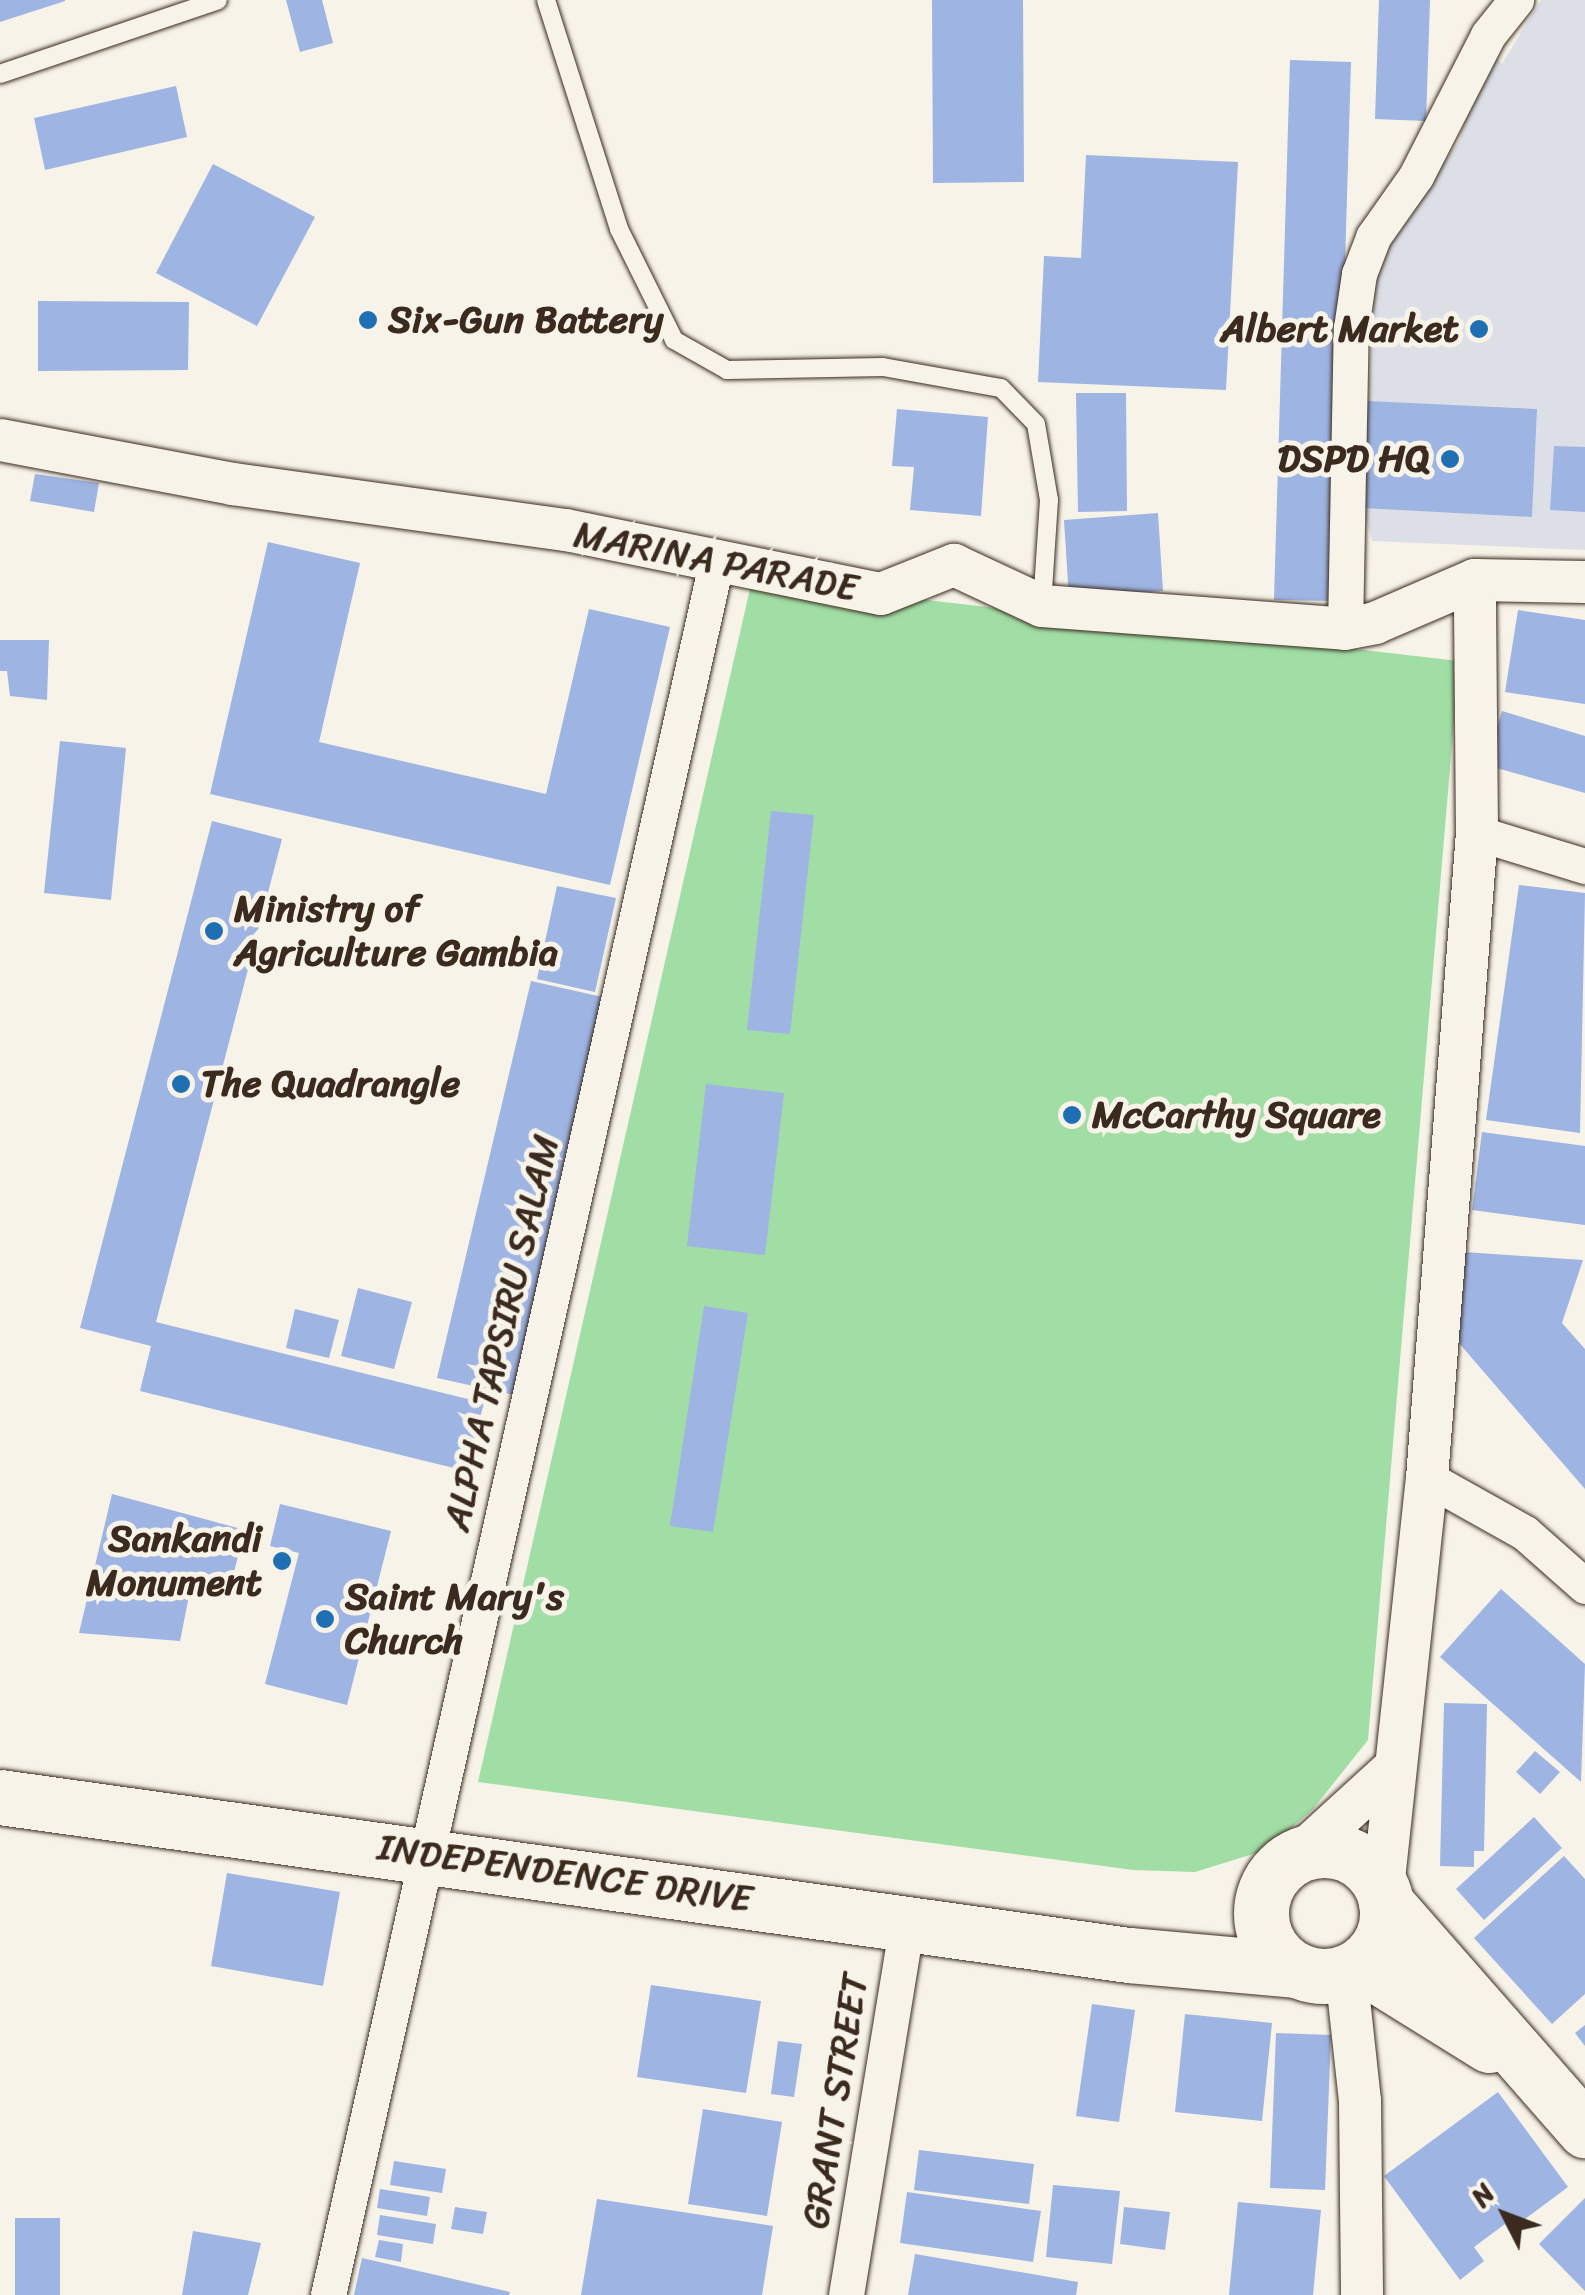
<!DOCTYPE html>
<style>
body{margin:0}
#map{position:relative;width:1585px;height:2295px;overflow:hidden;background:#f7f3e8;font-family:Sriracha,sans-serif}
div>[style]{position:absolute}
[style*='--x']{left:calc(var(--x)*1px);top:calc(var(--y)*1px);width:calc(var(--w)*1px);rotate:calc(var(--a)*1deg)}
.built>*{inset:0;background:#dce0e6}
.green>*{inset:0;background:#a1dea6}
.building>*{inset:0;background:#9eb4e2}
.roads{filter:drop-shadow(0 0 2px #3b2a1e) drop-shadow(0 0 2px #3b2a1e)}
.service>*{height:18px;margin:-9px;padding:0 9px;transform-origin:9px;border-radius:9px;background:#f7f3e8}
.minor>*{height:35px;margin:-17.5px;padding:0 17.5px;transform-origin:17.5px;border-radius:17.5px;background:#f7f3e8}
.tertiary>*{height:42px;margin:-21px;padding:0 21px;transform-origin:21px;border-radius:21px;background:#f7f3e8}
.trunk>*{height:55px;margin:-27.5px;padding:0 27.5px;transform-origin:27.5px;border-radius:27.5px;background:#f7f3e8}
.trunk>.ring{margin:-27.5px;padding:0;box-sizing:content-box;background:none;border:55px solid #f7f3e8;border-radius:50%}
.dots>*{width:28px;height:28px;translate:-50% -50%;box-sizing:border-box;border:5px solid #f7f3e8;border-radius:50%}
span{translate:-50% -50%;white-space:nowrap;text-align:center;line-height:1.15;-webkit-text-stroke:10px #f7f3e8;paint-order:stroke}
.poi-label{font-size:38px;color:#3b2a1e;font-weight:700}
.left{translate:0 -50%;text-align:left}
.right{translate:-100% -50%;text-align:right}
.street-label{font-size:38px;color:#3b2a1e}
.north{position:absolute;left:1455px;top:2165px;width:100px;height:100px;-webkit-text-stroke:8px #f7f3e8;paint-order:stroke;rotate:312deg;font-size:28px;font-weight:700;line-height:40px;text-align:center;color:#3b2a1e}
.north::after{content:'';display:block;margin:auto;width:35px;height:45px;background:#3b2a1e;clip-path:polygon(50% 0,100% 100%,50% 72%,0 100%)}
</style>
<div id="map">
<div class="built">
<div style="clip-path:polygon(1541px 0,1585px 0,1585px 550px,1372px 541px,1363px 508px,1376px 258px,1460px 140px,1483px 44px,1502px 64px)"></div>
</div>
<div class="green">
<div style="clip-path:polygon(752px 580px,1459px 661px,1368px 1740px,1313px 1809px,1266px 1850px,1195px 1872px,1133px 1870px,478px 1782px)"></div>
</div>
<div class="building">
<div style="clip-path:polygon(0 0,65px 0,65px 1px,0 22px)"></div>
<div style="clip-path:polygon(286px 0,322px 0,333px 43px,300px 52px)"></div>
<div style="clip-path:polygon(932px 0,1023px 0,1024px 182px,933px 183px)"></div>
<div style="clip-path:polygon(1379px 0,1430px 0,1426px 121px,1375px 119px)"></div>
<div style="clip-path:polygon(1290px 60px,1351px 62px,1335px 601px,1274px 600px)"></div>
<div style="clip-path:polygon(176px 86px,187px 137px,45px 170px,34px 118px)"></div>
<div style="clip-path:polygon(1086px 155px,1238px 162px,1226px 390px,1038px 382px,1044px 256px,1081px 258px)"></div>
<div style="clip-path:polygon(213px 164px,315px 217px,257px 326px,156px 273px)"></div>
<div style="clip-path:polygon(38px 301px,189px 302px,188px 370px,38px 371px)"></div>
<div style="clip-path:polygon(1076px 393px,1126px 393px,1127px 511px,1078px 512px)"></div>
<div style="clip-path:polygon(1368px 401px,1537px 409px,1532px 517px,1363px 508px)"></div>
<div style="clip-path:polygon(897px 409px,988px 417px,981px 516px,910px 510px,914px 467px,892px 466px)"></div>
<div style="clip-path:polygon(1554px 446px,1585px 447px,1585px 512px,1550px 510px)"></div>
<div style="clip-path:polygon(35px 474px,99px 483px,94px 512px,30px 501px)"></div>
<div style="clip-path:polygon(1158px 513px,1163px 591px,1069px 598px,1064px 520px)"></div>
<div style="clip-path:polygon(268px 542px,360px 563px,319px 742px,546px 794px,589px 609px,670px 627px,610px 885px,210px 794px)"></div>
<div style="clip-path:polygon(1518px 610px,1585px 620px,1585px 704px,1505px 692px)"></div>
<div style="clip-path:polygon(0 640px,49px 640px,47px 700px,10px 696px,7px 671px,0 671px)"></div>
<div style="clip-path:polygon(1502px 711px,1585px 736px,1585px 793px,1486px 765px)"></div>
<div style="clip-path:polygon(60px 741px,126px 748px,111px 900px,44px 893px)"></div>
<div style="clip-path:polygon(771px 811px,814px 815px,790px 1034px,747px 1030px)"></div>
<div style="clip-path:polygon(212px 821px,282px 839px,156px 1322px,484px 1403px,466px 1471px,140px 1391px,151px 1346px,80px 1328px)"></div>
<div style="clip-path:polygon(1519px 885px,1585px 893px,1580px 1133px,1486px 1120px)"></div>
<div style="clip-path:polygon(557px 886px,616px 898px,595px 992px,537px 979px)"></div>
<div style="clip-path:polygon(531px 981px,607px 998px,514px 1395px,437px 1378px)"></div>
<div style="clip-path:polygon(706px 1084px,784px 1093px,765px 1255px,687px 1246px)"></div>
<div style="clip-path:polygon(1482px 1132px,1585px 1146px,1585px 1225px,1472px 1210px)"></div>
<div style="clip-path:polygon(1464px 1252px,1583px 1260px,1562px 1323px,1585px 1349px,1585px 1489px,1458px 1342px)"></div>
<div style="clip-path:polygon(358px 1288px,412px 1302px,394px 1369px,341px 1356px)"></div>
<div style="clip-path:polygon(704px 1306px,748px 1313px,713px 1532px,670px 1526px)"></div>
<div style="clip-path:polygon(295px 1309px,339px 1320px,329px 1358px,286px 1348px)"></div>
<div style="clip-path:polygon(112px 1494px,245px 1530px,230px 1587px,193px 1576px,180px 1641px,79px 1633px)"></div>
<div style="clip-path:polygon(280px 1504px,391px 1531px,347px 1705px,265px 1684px,299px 1553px,270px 1546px)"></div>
<div style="clip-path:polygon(1501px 1589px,1585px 1664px,1581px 1782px,1440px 1657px)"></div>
<div style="clip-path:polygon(1444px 1703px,1487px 1704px,1484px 1851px,1474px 1851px,1474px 1867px,1440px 1866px)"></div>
<div style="clip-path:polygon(1535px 1751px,1560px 1772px,1540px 1794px,1516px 1772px)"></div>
<div style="clip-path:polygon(1534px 1817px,1562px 1848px,1484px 1920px,1456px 1889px)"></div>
<div style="clip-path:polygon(1564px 1856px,1585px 1879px,1585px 1994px,1552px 2024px,1474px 1938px)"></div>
<div style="clip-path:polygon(227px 1873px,340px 1892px,323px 1986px,211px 1966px)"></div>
<div style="clip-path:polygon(651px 1985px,761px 2001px,746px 2093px,637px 2077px)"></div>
<div style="clip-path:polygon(1092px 2004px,1135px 2010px,1119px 2122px,1076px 2116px)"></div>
<div style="clip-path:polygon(1185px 2014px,1272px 2023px,1262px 2121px,1175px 2112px)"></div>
<div style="clip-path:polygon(1585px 2025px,1585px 2046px,1575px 2033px)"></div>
<div style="clip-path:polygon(1276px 2033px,1331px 2035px,1325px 2190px,1270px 2188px)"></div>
<div style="clip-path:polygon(778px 2041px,802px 2044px,794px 2097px,771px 2094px)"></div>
<div style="clip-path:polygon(1498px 2092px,1568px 2187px,1509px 2231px,1505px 2224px,1474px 2247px,1484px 2261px,1460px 2280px,1384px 2176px)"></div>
<div style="clip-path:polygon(703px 2109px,782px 2122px,767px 2216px,688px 2204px)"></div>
<div style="clip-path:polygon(919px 2150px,1034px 2164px,1029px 2204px,914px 2190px)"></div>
<div style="clip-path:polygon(394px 2161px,446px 2169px,442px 2193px,390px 2185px)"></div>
<div style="clip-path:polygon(1053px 2185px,1120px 2191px,1112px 2264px,1046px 2257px)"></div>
<div style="clip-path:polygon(380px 2189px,430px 2197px,427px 2216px,377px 2208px)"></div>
<div style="clip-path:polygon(907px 2192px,1041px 2211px,1033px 2262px,900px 2243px)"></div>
<div style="clip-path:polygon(1585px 2198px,1585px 2291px,1539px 2244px)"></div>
<div style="clip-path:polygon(597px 2199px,773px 2226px,762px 2295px,581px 2295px)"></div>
<div style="clip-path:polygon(1238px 2202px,1321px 2210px,1313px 2295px,1229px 2295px)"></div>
<div style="clip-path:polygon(455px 2207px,487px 2212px,483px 2234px,451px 2229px)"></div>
<div style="clip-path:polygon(1124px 2207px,1170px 2212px,1165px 2250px,1120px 2244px)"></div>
<div style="clip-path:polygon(380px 2215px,436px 2224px,433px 2244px,377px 2235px)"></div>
<div style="clip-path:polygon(15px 2218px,60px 2218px,60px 2295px,15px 2295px)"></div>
<div style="clip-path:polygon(193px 2231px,261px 2243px,248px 2295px,182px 2295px)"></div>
<div style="clip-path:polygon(379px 2240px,403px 2244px,401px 2262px,375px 2257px)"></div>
<div style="clip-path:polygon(915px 2254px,1078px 2282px,1076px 2295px,908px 2295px)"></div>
<div style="clip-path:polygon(362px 2258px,510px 2292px,509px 2295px,354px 2295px)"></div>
</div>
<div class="roads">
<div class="service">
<div style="--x:546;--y:0;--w:240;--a:72.3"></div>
<div style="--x:619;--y:229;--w:124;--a:63.6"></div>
<div style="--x:674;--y:340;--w:61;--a:29.5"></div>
<div style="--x:727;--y:370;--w:156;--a:-1.1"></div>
<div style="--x:883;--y:367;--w:120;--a:10.1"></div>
<div style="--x:1001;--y:388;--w:50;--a:45.8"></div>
<div style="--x:1036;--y:424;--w:77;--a:80.3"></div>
<div style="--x:1049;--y:500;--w:105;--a:93.8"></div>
<div style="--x:0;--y:74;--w:230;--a:-18.7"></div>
</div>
<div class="minor">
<div style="--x:1345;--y:629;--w:301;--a:-88.9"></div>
<div style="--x:1351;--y:328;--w:55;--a:-81.6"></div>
<div style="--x:1359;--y:274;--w:40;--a:-69"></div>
<div style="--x:1373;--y:237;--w:75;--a:-54.8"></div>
<div style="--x:1416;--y:176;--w:158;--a:-62.9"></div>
<div style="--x:1488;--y:35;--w:45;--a:-51.3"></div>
<div style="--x:1477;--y:833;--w:113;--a:17"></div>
<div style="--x:1427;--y:1478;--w:112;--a:29.3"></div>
<div style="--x:1525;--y:1533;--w:80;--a:41.5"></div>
<div style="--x:328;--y:2295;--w:1774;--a:-77.37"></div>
<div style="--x:846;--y:2295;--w:379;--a:-80.7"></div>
</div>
<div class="tertiary">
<div style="--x:0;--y:440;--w:237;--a:10.7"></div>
<div style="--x:233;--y:484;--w:336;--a:7.9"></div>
<div style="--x:566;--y:530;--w:321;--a:11.5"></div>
<div style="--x:881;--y:594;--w:79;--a:-21.7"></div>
<div style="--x:954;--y:565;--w:97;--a:25"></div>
<div style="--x:1042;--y:606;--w:304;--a:4.3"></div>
<div style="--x:1345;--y:629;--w:31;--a:-11"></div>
<div style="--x:1375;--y:623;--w:109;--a:-23.3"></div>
<div style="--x:1475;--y:580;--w:110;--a:1"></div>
<div style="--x:1300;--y:1854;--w:123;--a:-42.4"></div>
<div style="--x:1383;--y:1889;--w:413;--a:-83.9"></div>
<div style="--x:1427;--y:1478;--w:647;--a:-85.57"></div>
<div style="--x:1477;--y:833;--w:253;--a:-90.5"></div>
<div style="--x:1346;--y:1972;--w:130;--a:83.8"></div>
<div style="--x:1360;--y:2101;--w:194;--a:89.4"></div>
</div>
<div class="trunk">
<div style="--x:0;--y:1797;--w:1140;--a:7.97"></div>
<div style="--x:1129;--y:1955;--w:169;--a:5.1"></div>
<div class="ring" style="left:1261px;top:1850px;width:71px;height:71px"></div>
<div style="--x:1386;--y:1903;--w:302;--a:48.8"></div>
<div style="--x:1360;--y:1965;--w:152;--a:31.8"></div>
</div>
</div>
<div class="dots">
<div style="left:368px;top:320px;background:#1f6fb2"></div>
<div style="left:1479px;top:329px;background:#1f6fb2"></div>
<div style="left:1450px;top:459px;background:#1f6fb2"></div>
<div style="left:214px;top:931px;background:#1f6fb2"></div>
<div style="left:181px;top:1084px;background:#1f6fb2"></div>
<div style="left:1072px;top:1115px;background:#1f6fb2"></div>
<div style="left:282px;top:1561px;background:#1f6fb2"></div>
<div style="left:325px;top:1619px;background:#1f6fb2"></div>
</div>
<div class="poi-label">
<span class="left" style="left:388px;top:320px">Six-Gun Battery</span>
<span class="right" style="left:1459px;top:329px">Albert Market</span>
<span class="right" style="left:1430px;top:459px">DSPD HQ</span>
<span class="left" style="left:234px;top:931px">Ministry of<br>Agriculture Gambia</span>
<span class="left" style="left:201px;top:1084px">The Quadrangle</span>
<span class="left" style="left:1092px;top:1115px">McCarthy Square</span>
<span class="right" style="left:262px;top:1561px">Sankandi<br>Monument</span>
<span class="left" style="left:345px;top:1619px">Saint Mary's<br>Church</span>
</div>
<div class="street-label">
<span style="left:716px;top:561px;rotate:11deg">MARINA PARADE</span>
<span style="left:501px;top:1333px;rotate:-77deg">ALPHA TAPSIRU SALAM</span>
<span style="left:565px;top:1873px;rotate:8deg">INDEPENDENCE DRIVE</span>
<span style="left:835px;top:2101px;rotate:-81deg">GRANT STREET</span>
</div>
<div class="north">N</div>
</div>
